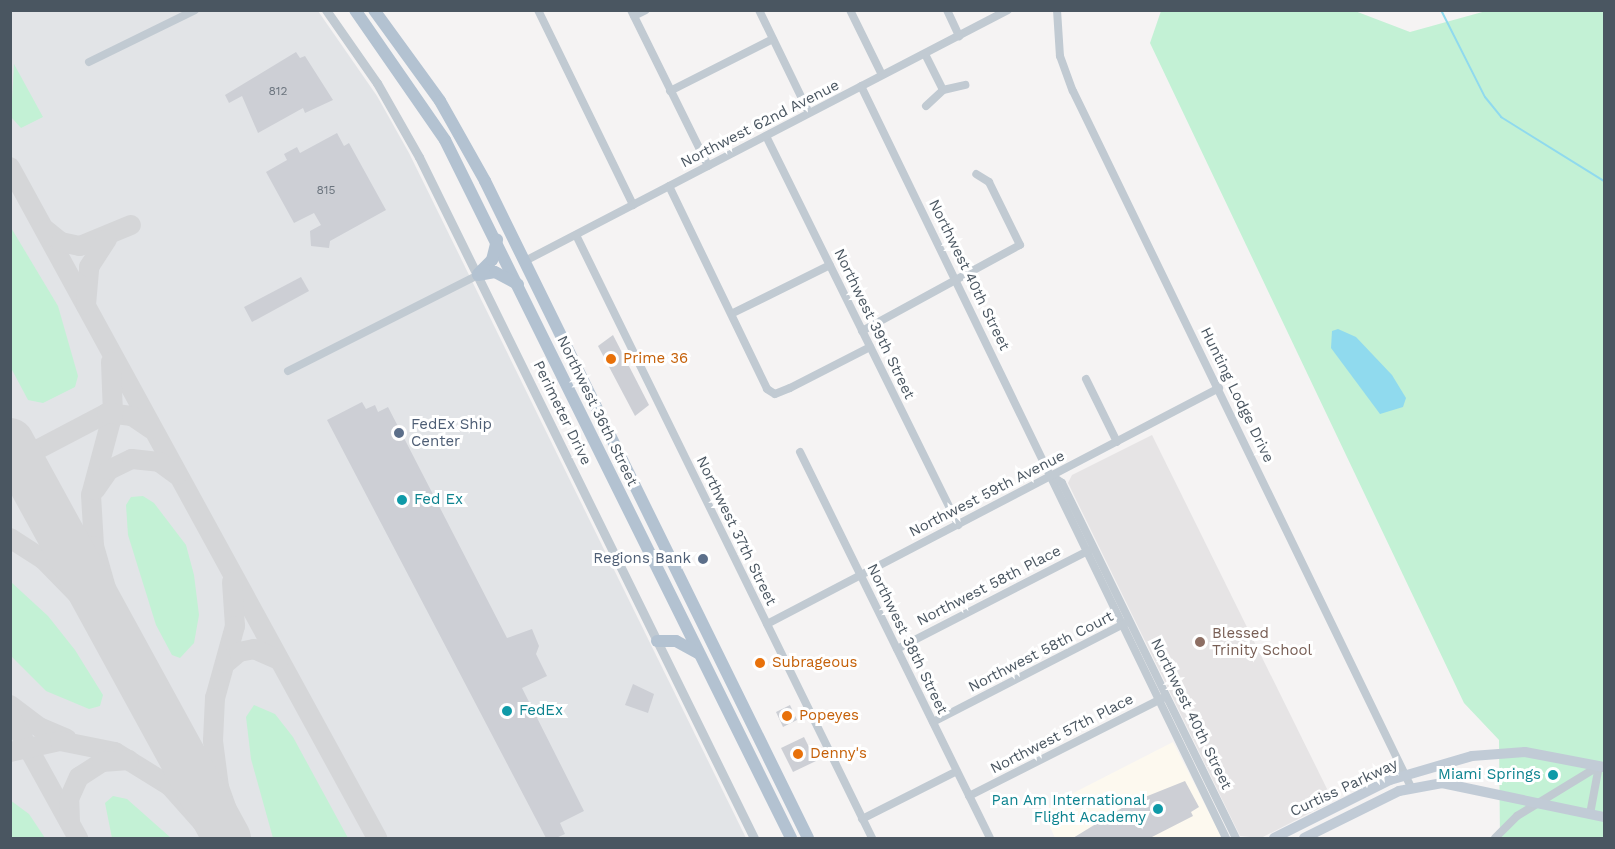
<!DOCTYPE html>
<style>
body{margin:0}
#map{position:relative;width:1615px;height:849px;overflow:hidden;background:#f5f3f3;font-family:"Work Sans",sans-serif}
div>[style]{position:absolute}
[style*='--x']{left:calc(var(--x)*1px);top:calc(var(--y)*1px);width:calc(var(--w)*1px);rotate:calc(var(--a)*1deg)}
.commercial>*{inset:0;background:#fdf9ef}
.education>*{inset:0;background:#e6e4e5}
.airport>*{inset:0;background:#e2e4e7}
.green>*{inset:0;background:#c3f1d5}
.water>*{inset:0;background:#90daee}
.stream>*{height:2px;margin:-1px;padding:0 1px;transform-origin:1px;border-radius:1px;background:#90daee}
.taxiway>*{height:20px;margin:-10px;padding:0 10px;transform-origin:10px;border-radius:10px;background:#d5d6d8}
.runway>*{height:48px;margin:-24px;padding:0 24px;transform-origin:24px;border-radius:24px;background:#d5d6d8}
.building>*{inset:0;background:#cdcfd5}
.minor>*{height:8px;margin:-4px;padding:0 4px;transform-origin:4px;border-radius:4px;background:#c1cad2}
.tertiary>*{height:9px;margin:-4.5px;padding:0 4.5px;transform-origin:4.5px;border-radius:4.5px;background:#c1cad2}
.secondary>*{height:10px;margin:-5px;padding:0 5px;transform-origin:5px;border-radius:5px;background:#c1cbd6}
.primary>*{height:12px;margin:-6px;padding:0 6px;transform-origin:6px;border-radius:6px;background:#b3c2d1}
.dots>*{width:16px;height:16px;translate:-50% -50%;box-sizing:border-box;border:3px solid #fff;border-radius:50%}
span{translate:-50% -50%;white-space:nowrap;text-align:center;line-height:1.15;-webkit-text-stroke:6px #fff;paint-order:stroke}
.number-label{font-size:12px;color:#6b747e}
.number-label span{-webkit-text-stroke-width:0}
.street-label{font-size:15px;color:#4a5661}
.food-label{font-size:15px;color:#c56008}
.left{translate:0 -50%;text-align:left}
.service-label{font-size:15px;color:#4e5e75}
.right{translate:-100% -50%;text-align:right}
.culture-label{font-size:15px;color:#0d838f}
.education-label{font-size:15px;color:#785e54}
.frame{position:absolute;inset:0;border:12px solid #4a5661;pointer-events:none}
</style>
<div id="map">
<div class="commercial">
<div style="clip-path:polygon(1173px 742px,1222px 838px,1055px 838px,1042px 809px)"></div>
</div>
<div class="education">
<div style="clip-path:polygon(1152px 435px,1333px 801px,1261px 838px,1240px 836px,1068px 483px,1072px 475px)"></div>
</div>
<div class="airport">
<div style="clip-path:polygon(10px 11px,318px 11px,377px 96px,409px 153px,746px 838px,11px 838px)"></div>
</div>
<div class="green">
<div style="clip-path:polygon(1161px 11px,1355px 11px,1410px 32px,1486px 11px,1604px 11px,1604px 838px,1500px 838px,1499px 740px,1464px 703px,1150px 43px)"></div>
<div style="clip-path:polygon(14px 64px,43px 117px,21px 128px,11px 117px)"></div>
<div style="clip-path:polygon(10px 226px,58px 306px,78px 376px,75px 387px,43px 403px,28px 400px,11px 368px)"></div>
<div style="clip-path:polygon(143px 496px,154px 503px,186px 545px,194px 575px,199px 615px,194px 643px,180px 658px,172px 655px,156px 625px,128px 535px,126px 505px,131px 497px)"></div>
<div style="clip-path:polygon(11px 582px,48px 616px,75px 650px,103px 695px,100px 706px,89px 709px,46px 691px,11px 656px)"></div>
<div style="clip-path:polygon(254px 705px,275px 714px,293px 737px,348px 838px,273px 838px,251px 759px,246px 717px)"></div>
<div style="clip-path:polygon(113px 796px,127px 799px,171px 838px,112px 838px,105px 803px)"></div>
<div style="clip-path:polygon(10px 800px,29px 814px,45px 838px,11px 838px)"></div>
</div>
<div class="water">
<div style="clip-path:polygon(1338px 329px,1356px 337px,1392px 375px,1406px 398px,1403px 407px,1380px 414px,1331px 348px,1332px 331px)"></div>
</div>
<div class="stream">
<div style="--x:1441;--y:10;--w:97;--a:63.2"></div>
<div style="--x:1485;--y:97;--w:26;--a:51"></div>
<div style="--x:1501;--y:117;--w:121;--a:31.9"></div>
</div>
<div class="taxiway">
<div style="--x:10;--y:167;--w:765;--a:61.32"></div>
<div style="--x:46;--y:230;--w:19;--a:39"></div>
<div style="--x:61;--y:242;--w:19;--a:12"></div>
<div style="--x:80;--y:246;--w:55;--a:-22.4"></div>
<div style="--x:86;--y:305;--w:38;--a:-85"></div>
<div style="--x:89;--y:267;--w:33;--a:-57"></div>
<div style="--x:111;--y:362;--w:51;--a:87.8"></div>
<div style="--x:113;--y:413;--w:85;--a:105"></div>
<div style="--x:91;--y:495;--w:51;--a:86.6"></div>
<div style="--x:94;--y:546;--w:58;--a:74.1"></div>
<div style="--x:110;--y:602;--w:166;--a:65"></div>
<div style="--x:10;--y:464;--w:110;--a:-27.7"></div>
<div style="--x:107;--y:413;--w:25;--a:7"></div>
<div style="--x:132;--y:416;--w:23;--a:34"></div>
<div style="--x:95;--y:490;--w:24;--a:-55"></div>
<div style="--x:109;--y:470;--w:25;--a:-26"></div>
<div style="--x:132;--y:459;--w:27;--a:6"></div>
<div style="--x:159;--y:462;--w:22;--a:36"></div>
<div style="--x:10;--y:538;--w:40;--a:32.9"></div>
<div style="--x:44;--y:560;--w:50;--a:45.8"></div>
<div style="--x:79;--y:596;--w:87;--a:55.8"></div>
<div style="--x:232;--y:582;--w:44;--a:86.1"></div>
<div style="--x:235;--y:626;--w:75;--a:105.5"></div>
<div style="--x:215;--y:698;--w:43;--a:92.7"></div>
<div style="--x:213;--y:741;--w:46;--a:82.6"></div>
<div style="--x:219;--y:787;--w:54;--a:70.6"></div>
<div style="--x:226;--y:663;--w:17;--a:-40"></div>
<div style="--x:239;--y:652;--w:15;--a:-11"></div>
<div style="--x:254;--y:649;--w:27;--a:24"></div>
<div style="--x:10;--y:705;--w:36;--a:37"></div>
<div style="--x:39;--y:727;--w:30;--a:23"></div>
<div style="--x:10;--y:715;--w:141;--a:61.1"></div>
<div style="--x:10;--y:752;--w:51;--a:-12.4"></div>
<div style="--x:60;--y:741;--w:56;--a:11.3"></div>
<div style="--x:115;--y:752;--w:65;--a:31.7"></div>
<div style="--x:170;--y:786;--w:69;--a:48.5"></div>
<div style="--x:70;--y:822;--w:23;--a:-92"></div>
<div style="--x:69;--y:799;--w:24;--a:-66"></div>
<div style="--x:79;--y:777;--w:27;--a:-33"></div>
<div style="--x:102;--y:762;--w:27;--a:-4"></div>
</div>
<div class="runway">
<div style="--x:10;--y:442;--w:452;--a:61.3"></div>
</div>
<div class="building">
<div style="clip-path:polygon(296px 52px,300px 58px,305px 56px,333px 100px,305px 113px,303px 108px,258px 133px,242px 96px,229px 103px,225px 95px)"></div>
<div style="clip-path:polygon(337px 133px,344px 146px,349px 143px,386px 210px,330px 241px,329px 248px,311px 246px,310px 231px,321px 225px,314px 213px,294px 223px,266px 172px,287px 160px,284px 154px,297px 147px,300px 153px)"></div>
<div style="clip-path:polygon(301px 277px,309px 291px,252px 322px,244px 307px)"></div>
<div style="clip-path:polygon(613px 335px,649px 405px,635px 416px,598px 346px)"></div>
<div style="clip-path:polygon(362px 402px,366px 409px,375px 405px,378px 412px,388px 407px,507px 638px,532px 629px,539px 646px,536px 654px,547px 676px,522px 688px,584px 811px,560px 823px,565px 834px,556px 838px,546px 838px,327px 420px)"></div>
<div style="clip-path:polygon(633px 684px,654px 694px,648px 713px,625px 705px)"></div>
<div style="clip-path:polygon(790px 705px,797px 720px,783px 727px,776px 712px)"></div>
<div style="clip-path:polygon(804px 737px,816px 761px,793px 772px,781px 748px)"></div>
<div style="clip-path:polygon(1185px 781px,1199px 807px,1191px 812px,1193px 816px,1150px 838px,1073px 838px,1130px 803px)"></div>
</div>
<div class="minor">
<div style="--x:538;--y:10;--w:217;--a:64"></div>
<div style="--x:631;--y:10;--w:174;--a:63.7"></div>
<div style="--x:759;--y:10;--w:114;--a:64.1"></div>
<div style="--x:850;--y:10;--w:72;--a:63.8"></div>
<div style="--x:947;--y:10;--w:29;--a:65"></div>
<div style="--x:1057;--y:10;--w:46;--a:86.3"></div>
<div style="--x:1060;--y:56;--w:37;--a:70"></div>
<div style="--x:1073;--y:91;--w:774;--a:64.1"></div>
<div style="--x:634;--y:16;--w:13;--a:-27"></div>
<div style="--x:925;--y:54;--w:40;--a:63.4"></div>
<div style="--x:89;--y:62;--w:118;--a:-26.1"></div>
<div style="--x:861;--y:86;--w:836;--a:64.11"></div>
<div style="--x:670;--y:91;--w:115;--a:-26.8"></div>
<div style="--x:926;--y:106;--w:23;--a:-43"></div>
<div style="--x:943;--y:90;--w:23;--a:-13"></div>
<div style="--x:766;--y:136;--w:434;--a:63.7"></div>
<div style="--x:669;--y:186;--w:225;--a:64.2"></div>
<div style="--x:767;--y:389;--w:9;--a:32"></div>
<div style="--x:775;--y:394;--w:16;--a:-22"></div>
<div style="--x:790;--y:388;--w:90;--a:-27.1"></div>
<div style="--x:576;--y:235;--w:672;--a:63.85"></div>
<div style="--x:525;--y:261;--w:544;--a:-27.46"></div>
<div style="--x:733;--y:313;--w:108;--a:-26.3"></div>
<div style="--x:862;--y:331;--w:180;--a:-28.6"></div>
<div style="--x:1020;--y:245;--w:70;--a:-116.2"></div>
<div style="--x:989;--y:182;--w:15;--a:-148"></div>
<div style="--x:288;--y:371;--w:213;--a:-26.8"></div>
<div style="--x:1086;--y:379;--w:70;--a:63.8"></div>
<div style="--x:800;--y:452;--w:430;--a:63.8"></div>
<div style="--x:1052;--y:476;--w:12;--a:35"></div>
<div style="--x:1062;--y:483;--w:395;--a:63.9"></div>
<div style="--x:767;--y:624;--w:510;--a:-27.57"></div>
<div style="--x:897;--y:649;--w:215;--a:-27.2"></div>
<div style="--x:933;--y:722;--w:217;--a:-27.2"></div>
<div style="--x:969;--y:796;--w:217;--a:-26.8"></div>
<div style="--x:1590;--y:814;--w:49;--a:-79.4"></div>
<div style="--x:862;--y:819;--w:106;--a:-26.8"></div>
<div style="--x:1495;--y:838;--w:31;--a:-45"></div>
<div style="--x:1517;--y:816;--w:96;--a:-31.4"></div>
</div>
<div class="tertiary">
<div style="--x:326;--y:10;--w:89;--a:55.1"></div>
<div style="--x:377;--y:83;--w:85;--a:60.4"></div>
<div style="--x:419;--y:157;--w:759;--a:63.81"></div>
</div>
<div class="secondary">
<div style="--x:1274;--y:838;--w:130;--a:-26.6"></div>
<div style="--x:1390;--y:780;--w:85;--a:-16.3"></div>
<div style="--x:1472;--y:756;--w:53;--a:-4.3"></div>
<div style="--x:1525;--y:752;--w:80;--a:10.8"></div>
<div style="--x:1304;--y:838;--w:106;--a:-26.3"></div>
<div style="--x:1399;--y:791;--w:44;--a:-10.5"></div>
<div style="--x:1442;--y:783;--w:166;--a:11.9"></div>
</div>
<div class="primary">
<div style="--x:355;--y:10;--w:158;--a:55.3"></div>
<div style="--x:445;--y:140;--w:779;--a:63.63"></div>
<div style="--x:374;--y:10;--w:112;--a:54"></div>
<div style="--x:440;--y:101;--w:92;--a:60.6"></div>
<div style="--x:485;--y:181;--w:732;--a:63.82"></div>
<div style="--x:478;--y:274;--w:20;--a:-45"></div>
<div style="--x:492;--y:260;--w:21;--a:-76"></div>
<div style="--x:478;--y:275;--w:17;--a:-10"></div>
<div style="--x:495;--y:272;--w:26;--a:28"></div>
<div style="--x:657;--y:641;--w:19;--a:0"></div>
<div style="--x:676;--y:641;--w:25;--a:29"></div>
</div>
<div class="dots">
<div style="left:611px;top:359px;background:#e8710a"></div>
<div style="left:399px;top:433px;background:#5c6f8a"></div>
<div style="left:402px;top:500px;background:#0f9aa8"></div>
<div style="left:703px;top:559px;background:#5c6f8a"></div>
<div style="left:1200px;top:642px;background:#8d6e63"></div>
<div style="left:760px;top:663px;background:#e8710a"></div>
<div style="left:507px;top:711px;background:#0f9aa8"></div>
<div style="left:787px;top:716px;background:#e8710a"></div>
<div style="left:798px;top:754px;background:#e8710a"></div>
<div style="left:1553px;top:775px;background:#0f9aa8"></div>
<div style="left:1158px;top:809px;background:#0f9aa8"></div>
</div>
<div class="number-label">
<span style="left:278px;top:92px">812</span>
<span style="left:326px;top:191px">815</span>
</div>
<div class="street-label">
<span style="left:760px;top:124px;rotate:-27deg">Northwest 62nd Avenue</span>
<span style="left:969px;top:275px;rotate:64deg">Northwest 40th Street</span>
<span style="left:874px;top:324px;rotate:64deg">Northwest 39th Street</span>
<span style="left:1237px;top:395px;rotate:64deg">Hunting Lodge Drive</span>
<span style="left:597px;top:411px;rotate:64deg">Northwest 36th Street</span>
<span style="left:562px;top:413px;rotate:64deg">Perimeter Drive</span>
<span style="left:987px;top:494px;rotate:-27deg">Northwest 59th Avenue</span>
<span style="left:736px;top:531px;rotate:64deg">Northwest 37th Street</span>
<span style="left:989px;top:586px;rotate:-27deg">Northwest 58th Place</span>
<span style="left:907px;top:639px;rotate:64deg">Northwest 38th Street</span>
<span style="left:1041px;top:652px;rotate:-27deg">Northwest 58th Court</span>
<span style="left:1191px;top:714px;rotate:64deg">Northwest 40th Street</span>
<span style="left:1062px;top:734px;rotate:-27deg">Northwest 57th Place</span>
<span style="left:1344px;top:788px;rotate:-25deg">Curtiss Parkway</span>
</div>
<div class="food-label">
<span class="left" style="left:623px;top:359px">Prime 36</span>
<span class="left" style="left:772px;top:663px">Subrageous</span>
<span class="left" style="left:799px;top:716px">Popeyes</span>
<span class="left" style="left:810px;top:754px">Denny's</span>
</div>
<div class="service-label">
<span class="left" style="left:411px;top:433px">FedEx Ship<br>Center</span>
<span class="right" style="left:691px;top:559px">Regions Bank</span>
</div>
<div class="culture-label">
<span class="left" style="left:414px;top:500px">Fed Ex</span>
<span class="left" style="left:519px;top:711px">FedEx</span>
<span class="right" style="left:1541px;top:775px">Miami Springs</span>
<span class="right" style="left:1146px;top:809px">Pan Am International<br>Flight Academy</span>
</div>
<div class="education-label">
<span class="left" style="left:1212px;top:642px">Blessed<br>Trinity School</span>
</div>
<div class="frame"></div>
</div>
